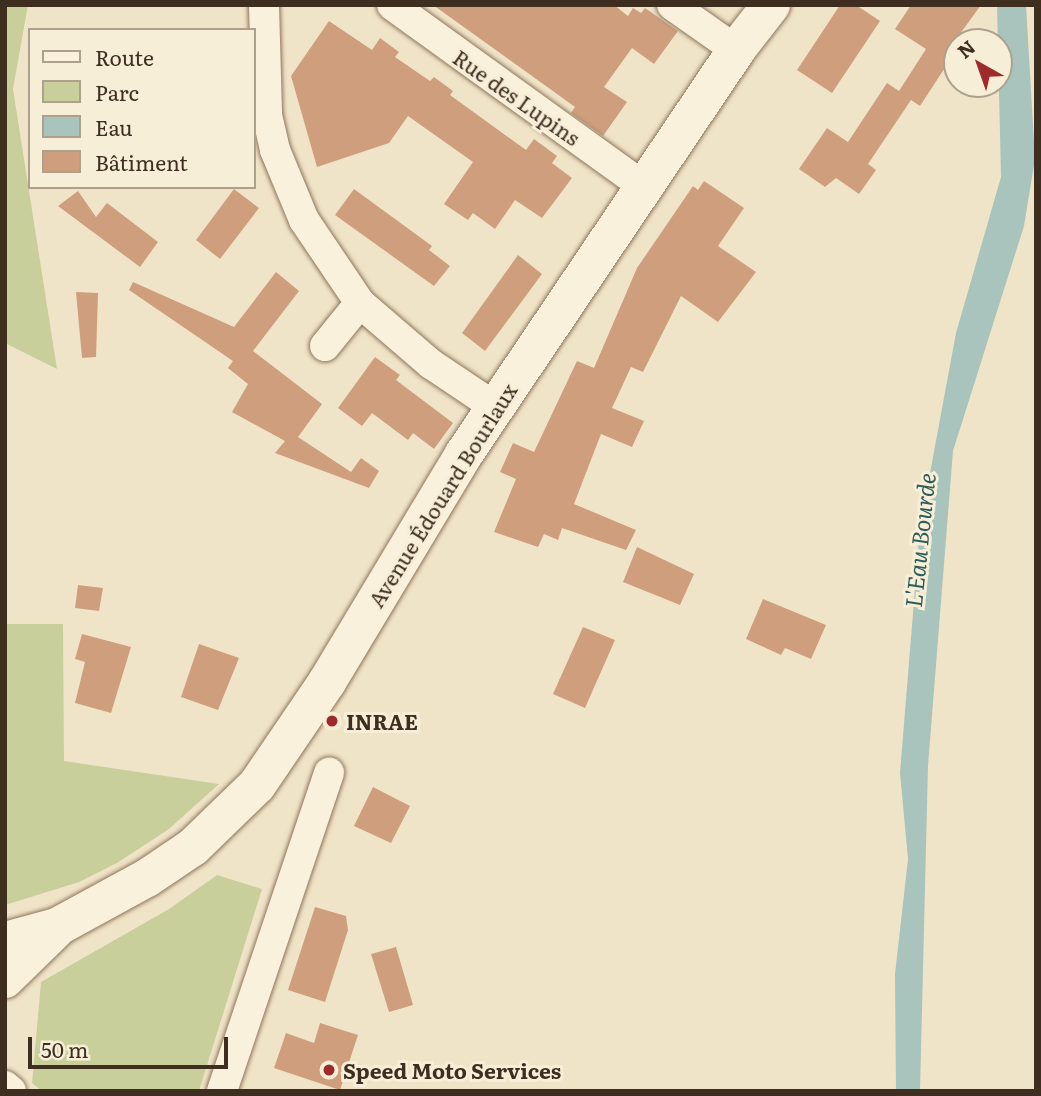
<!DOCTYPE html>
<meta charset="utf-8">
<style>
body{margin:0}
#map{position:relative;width:1041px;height:1096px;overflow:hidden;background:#f0e4c8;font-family:Literata,serif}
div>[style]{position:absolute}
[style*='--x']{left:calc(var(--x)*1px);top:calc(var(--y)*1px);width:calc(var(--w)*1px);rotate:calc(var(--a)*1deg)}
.green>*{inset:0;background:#c9cf9b}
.water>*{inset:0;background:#a9c4bc}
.building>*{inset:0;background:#cf9f7d}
.roads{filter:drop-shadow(0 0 2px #8d765c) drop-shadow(0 0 2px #8d765c)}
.street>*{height:30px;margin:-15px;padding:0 15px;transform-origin:15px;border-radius:15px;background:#faf1dc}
.secondary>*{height:38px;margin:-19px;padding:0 19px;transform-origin:19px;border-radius:19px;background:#faf1dc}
.dots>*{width:19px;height:19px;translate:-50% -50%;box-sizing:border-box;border:4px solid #f7eed8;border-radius:50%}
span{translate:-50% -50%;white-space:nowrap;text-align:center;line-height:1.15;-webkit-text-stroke:6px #f7eed8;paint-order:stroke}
.street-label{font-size:21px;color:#3d2e20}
.poi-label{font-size:21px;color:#3d2e20;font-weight:700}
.left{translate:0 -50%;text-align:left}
.water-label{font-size:23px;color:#2f5d5a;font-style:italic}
.frame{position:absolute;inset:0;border:7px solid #3d2e20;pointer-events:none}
.legend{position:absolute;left:28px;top:28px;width:228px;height:161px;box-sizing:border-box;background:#f7eed8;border:2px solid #ada18e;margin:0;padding:9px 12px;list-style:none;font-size:21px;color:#3d2e20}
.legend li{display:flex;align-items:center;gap:14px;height:35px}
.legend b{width:35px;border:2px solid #ada18e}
.north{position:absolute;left:943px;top:28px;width:70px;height:70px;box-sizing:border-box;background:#f7eed8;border:2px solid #ada18e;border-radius:50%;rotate:320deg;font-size:19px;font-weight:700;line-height:28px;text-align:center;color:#3d2e20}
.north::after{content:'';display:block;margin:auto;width:24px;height:32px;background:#9e2a2b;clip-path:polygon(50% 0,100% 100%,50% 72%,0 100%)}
.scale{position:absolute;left:28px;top:1037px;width:200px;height:32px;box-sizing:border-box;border:4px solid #3d2e20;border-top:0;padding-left:9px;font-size:21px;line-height:24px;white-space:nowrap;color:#3d2e20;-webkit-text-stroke:5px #f7eed8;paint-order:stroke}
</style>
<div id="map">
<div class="green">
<div style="clip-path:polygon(5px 5px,28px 5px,13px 89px,57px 369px,5px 343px)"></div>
<div style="clip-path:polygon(5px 624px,63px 624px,64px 761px,219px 784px,169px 829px,117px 863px,79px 882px,5px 905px)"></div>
<div style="clip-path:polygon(217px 875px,262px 889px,199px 1091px,42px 1091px,32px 1083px,41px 982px,169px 909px)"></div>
</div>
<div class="water">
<div style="clip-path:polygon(997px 5px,1026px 5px,1035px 159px,1024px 226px,953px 451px,928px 766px,920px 1091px,896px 1091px,895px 974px,908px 859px,900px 773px,920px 527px,956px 333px,1001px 177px)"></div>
</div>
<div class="building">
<div style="clip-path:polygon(433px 5px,614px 5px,628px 16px,633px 8px,641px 13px,645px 8px,678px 31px,654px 64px,632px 48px,604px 87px,627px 102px,603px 136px,571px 113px,575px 107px)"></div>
<div style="clip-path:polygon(840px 5px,856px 5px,880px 21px,832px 93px,797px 70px)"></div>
<div style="clip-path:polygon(911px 5px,981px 5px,957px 38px,957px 69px,948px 63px,920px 106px,911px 100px,868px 164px,876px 170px,859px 194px,836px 178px,825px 187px,799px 169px,827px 128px,848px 142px,887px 83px,899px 91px,926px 49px,895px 29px)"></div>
<div style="clip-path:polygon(329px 21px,372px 50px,380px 38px,399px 52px,395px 57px,430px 81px,434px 77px,453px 91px,450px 95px,526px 150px,534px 139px,557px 156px,552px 163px,572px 178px,542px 218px,515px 200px,495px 229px,473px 213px,468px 220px,444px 204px,473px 162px,408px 116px,389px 143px,317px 167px,291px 76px)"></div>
<div style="clip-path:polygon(704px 181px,744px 208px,718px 246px,756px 272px,718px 322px,681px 296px,643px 372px,631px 367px,612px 408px,644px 421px,632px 447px,601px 434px,574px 504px,636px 530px,626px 550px,562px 528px,558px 540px,544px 534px,538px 547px,494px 532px,516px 479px,500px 472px,513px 443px,534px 452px,577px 361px,594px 368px,637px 268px,693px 186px,698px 190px)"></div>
<div style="clip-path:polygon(234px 189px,259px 208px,220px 259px,196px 240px)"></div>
<div style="clip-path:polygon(354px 189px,432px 246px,429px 250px,450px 266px,434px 286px,335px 215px)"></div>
<div style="clip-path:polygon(78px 191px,96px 217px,107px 203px,158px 242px,140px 267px,58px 206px)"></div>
<div style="clip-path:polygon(518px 255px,542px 274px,485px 351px,462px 333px)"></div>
<div style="clip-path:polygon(276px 272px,299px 291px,253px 351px,322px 404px,298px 437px,351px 472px,361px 458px,379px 471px,369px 488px,275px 453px,285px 441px,232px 412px,248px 384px,228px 368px,233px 361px,129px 290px,133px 282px,234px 327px)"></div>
<div style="clip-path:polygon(76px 292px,98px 293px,96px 357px,82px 358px)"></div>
<div style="clip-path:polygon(375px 357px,400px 375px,396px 380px,453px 423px,434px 449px,413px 433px,408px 440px,372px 413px,362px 426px,338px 408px)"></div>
<div style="clip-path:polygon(637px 547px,694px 574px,680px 605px,623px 582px)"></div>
<div style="clip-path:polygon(78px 585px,103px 588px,99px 611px,75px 608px)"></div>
<div style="clip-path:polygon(763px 599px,826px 625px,811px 659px,785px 648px,781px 655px,746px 639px)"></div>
<div style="clip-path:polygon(583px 627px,615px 640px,585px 708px,553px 694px)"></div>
<div style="clip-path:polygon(82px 634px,131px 647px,111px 713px,75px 703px,85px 662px,75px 659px)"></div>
<div style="clip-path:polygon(199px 644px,239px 658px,218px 710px,181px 697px)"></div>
<div style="clip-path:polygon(373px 787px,410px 806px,391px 843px,354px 826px)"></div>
<div style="clip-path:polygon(315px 907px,346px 916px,348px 930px,325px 1002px,288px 990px)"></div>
<div style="clip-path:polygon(396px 947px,413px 1005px,389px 1012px,371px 954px)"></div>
<div style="clip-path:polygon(320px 1023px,358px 1035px,340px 1090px,274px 1068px,286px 1033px,314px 1043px)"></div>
</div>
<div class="roads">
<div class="street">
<div style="--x:264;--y:5;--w:110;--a:88.4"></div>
<div style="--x:267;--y:115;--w:36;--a:77"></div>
<div style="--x:275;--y:150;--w:76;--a:67.5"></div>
<div style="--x:304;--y:220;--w:100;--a:56"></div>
<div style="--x:360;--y:303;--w:94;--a:40.7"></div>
<div style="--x:431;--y:364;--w:77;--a:33.9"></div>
<div style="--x:392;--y:5;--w:311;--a:35.8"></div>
<div style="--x:672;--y:5;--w:78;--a:35.1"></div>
<div style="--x:325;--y:346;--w:55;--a:-50.9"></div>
<div style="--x:5;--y:1086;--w:8;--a:40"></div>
<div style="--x:222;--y:1091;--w:336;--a:-71.4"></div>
</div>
<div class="secondary">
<div style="--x:5;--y:941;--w:54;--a:-15.1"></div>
<div style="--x:57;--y:927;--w:102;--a:-28.6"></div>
<div style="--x:147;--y:878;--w:55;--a:-34"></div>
<div style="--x:193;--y:847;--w:89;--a:-44.1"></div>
<div style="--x:257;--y:785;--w:125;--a:-55.8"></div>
<div style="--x:327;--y:682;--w:266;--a:-59"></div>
<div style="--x:464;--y:454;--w:487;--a:-56"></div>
<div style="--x:736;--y:50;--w:57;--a:-52.1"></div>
<div style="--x:5;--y:979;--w:71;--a:-44.4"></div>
</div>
</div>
<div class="dots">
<div style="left:332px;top:721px;background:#9e2a2b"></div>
<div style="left:329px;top:1070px;background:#9e2a2b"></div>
</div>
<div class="street-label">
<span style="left:517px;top:97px;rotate:35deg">Rue des Lupins</span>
<span style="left:442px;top:495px;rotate:-58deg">Avenue Édouard Bourlaux</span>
</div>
<div class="poi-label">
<span class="left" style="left:346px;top:721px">INRAE</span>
<span class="left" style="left:343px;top:1070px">Speed Moto Services</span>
</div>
<div class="water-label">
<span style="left:919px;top:540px;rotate:-84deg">L'Eau Bourde</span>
</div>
<div class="frame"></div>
<ul class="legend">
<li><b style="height:9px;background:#faf1dc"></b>Route</li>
<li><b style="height:19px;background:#c9cf9b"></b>Parc</li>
<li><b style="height:19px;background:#a9c4bc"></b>Eau</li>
<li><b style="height:19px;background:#cf9f7d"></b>Bâtiment</li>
</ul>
<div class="north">N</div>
<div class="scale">50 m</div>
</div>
